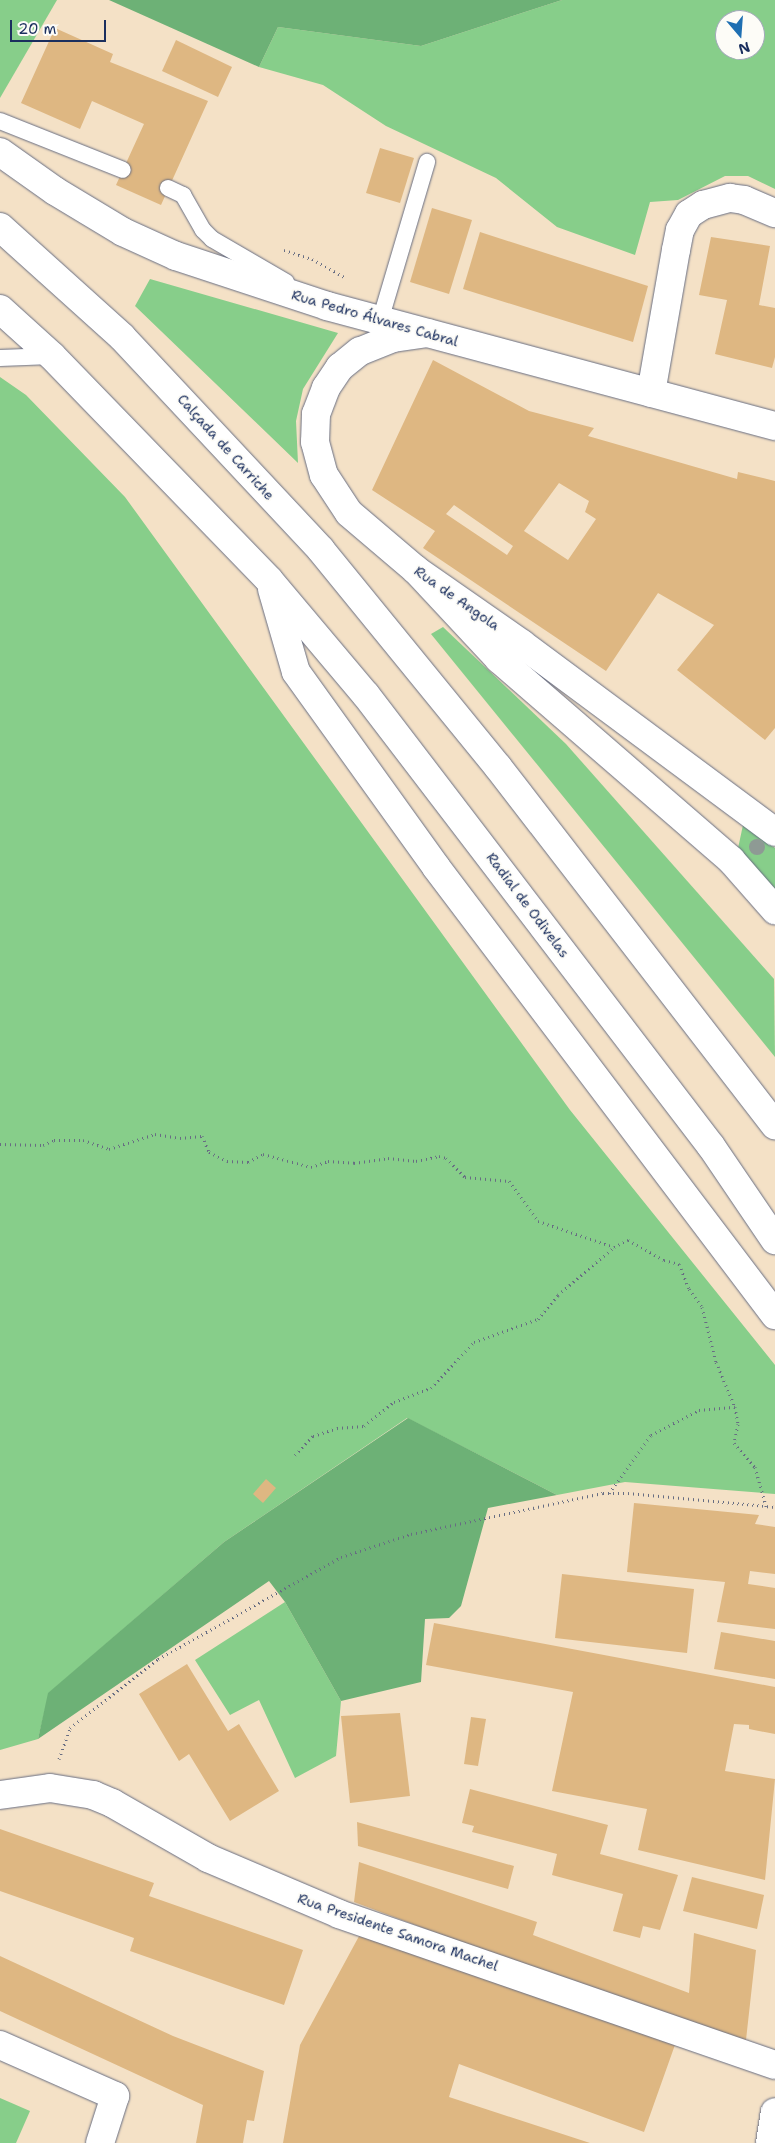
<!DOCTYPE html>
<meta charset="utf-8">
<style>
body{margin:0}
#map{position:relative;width:775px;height:2143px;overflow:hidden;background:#f4e1c6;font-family:"Shantell Sans",sans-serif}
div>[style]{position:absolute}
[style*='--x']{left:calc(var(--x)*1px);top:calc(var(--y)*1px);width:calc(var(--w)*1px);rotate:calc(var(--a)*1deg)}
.green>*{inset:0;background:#87ce8a}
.forest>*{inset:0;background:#6db176}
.building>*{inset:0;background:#deb782}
.path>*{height:3px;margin-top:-1.5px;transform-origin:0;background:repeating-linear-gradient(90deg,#676d82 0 1px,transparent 0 5px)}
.roads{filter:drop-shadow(0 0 1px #676d82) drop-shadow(0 0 1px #676d82)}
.service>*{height:16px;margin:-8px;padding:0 8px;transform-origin:8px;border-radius:8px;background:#fff}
.minor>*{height:28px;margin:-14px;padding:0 14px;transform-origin:14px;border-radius:14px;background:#fff}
.primary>*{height:28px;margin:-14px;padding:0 14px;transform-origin:14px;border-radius:14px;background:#fff}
.trunk>*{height:28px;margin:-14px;padding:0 14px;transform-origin:14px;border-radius:14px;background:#fff}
.trees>*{width:16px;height:16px;margin:-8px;border-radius:50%;background:#8e9a94}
span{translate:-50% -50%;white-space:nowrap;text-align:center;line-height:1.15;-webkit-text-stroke:4px #fdfcf7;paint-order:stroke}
.street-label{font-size:14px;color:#1b2f5e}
.north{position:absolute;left:715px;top:10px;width:50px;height:50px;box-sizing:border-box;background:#fdfcf7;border:1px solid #a3aaba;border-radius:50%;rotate:162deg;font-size:14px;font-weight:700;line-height:20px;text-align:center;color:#1b2f5e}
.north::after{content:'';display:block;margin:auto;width:18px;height:22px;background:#1f6fb2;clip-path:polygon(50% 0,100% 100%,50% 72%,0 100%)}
.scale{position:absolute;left:10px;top:20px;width:96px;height:22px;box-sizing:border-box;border:2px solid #1b2f5e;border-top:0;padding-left:6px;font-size:15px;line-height:18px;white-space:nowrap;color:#1b2f5e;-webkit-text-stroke:4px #fdfcf7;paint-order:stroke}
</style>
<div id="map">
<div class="green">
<div style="clip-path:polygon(0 0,57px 0,0 98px)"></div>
<div style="clip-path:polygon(evenodd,562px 0,775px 0,775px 189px,748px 176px,725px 176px,678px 200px,650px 202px,635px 255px,557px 227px,496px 178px,386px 126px,323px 85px,259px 67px,278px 27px,421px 46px,562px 0,725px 20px,755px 20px,755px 50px,725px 50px,725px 20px)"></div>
<div style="clip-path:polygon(150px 279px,338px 333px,303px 389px,296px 421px,298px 463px,135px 306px)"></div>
<div style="clip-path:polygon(0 377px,26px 395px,125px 497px,570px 1110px,775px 1365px,775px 1494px,625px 1482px,557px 1495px,407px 1418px,224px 1542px,49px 1693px,38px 1739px,0 1750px)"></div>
<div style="clip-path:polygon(443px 627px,566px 744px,774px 979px,775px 1057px,431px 634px)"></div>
<div style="clip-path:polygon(743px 825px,775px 848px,775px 895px,737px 853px)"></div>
<div style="clip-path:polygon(285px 1602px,341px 1701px,336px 1756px,295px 1778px,259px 1700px,230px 1715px,195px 1660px)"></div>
<div style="clip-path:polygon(0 2098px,30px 2111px,16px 2143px,0 2143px)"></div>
</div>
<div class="forest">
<div style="clip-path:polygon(109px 0,562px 0,421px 46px,278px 27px,259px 67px)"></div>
<div style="clip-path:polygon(408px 1418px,557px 1495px,488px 1508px,461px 1606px,449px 1618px,425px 1619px,421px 1682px,341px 1701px,285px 1602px,269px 1581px,38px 1739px,48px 1693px,224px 1542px)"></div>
</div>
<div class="building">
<div style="clip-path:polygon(55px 28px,113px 54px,110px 62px,208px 101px,161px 205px,116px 185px,144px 124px,92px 101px,80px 129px,21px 103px)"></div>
<div style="clip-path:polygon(176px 40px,232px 67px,218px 97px,162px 71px)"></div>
<div style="clip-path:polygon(380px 148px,414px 158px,400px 203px,366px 193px)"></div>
<div style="clip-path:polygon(432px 208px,472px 220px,449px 294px,410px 282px)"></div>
<div style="clip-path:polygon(480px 232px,648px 286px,633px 342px,463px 289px)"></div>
<div style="clip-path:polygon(711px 237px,770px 246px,759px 305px,775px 308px,775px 357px,772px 368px,715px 354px,727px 300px,699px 295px)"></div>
<div style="clip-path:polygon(evenodd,433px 360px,529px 411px,594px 428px,588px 436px,737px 479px,738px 472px,775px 481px,775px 728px,765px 740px,677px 670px,714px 625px,658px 593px,606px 671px,423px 548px,435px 531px,372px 490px,433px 360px,559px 483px,589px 501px,585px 512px,596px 519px,568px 560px,524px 531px,559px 483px,433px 360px,454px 505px,513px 546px,507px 555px,446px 514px,454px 505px)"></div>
<div style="clip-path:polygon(266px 1479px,276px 1488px,263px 1503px,253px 1494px)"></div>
<div style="clip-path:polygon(634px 1503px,759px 1515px,755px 1524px,775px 1527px,775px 1574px,750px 1571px,748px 1584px,775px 1588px,775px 1629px,717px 1622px,725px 1582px,627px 1572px)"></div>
<div style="clip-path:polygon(562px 1574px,694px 1589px,687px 1653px,555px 1638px)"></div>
<div style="clip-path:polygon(434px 1623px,775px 1687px,775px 1734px,749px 1729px,749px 1725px,734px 1724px,725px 1771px,775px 1779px,765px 1880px,638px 1850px,647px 1809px,552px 1791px,573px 1692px,426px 1665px)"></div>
<div style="clip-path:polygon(721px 1632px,775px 1641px,775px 1679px,714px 1669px)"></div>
<div style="clip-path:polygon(187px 1664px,228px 1731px,239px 1724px,279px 1791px,230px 1821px,189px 1754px,179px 1761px,139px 1694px)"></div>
<div style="clip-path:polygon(400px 1713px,410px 1796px,350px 1803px,341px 1716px)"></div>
<div style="clip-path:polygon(471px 1717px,486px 1719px,478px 1766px,464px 1764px)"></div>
<div style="clip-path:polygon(470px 1789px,608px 1825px,600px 1854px,678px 1875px,660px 1930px,643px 1926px,640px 1938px,613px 1931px,623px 1894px,552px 1875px,557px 1854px,472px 1832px,474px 1826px,462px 1823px)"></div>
<div style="clip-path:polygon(357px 1822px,514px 1866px,508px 1889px,358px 1846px)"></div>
<div style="clip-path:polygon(0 1829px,154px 1883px,149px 1896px,303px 1950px,284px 2005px,130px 1951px,134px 1938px,0 1891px)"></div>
<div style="clip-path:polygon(359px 1862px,537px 1922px,533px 1935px,689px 1993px,694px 1933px,756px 1950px,745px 2049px,354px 1902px)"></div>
<div style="clip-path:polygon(692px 1877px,764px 1895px,757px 1929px,683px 1911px)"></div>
<div style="clip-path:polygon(364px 1927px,676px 2042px,644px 2132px,459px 2064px,449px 2097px,590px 2143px,283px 2143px,300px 2045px)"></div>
<div style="clip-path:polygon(0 1956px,173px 2036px,264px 2071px,254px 2121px,247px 2120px,243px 2143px,196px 2143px,203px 2105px,0 2011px)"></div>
</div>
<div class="path">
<div style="--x:284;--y:250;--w:29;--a:18"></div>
<div style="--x:312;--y:259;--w:37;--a:29"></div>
<div style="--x:0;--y:1144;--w:43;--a:1.3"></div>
<div style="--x:43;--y:1145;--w:12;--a:-24"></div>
<div style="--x:54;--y:1140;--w:29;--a:0"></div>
<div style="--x:83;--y:1140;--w:28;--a:19"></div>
<div style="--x:109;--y:1149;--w:48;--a:-18.1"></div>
<div style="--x:155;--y:1134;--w:25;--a:9"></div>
<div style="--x:180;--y:1138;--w:22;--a:-5"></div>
<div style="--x:202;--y:1136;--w:17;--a:66"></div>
<div style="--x:209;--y:1152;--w:20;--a:27"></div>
<div style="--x:227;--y:1161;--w:21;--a:3"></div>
<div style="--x:248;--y:1162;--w:17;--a:-28"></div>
<div style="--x:263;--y:1154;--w:50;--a:15.2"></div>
<div style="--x:311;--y:1167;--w:18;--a:-19"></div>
<div style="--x:328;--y:1161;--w:26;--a:4"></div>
<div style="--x:354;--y:1163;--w:34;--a:-8"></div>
<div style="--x:388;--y:1158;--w:28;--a:6"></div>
<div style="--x:416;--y:1161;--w:24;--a:-12"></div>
<div style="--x:439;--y:1156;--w:7;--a:16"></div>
<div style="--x:446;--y:1158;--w:27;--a:45"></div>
<div style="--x:465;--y:1177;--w:44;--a:5.2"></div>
<div style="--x:509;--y:1181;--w:49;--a:54.1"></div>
<div style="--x:538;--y:1221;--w:80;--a:18.9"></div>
<div style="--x:614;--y:1247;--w:16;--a:-27"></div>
<div style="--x:628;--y:1240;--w:41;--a:29.1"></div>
<div style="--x:664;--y:1260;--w:16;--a:15"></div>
<div style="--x:679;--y:1264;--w:27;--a:68"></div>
<div style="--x:689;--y:1289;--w:22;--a:54"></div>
<div style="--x:702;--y:1307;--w:57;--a:75.7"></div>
<div style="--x:716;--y:1362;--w:49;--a:67.1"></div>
<div style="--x:735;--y:1407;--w:17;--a:80"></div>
<div style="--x:738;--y:1424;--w:19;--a:102"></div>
<div style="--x:734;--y:1443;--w:32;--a:49"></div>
<div style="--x:755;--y:1467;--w:41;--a:74.2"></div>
<div style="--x:295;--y:1455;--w:26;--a:-47"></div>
<div style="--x:313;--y:1436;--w:25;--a:-18"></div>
<div style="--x:337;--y:1428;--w:27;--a:-4"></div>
<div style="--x:364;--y:1426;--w:38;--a:-39"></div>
<div style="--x:394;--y:1402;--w:40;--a:-21"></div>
<div style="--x:431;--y:1388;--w:63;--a:-46.9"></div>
<div style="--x:474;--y:1342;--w:68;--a:-19.8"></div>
<div style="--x:538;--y:1319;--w:31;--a:-50"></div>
<div style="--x:558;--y:1295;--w:74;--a:-40.6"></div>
<div style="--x:609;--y:1493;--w:72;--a:-54.1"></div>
<div style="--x:651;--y:1435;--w:54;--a:-27.5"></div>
<div style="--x:699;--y:1410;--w:36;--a:-5"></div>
<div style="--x:59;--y:1759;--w:33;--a:-70"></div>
<div style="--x:70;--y:1728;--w:112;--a:-38.1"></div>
<div style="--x:158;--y:1659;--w:210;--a:-29.1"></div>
<div style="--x:341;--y:1557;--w:74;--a:-18.2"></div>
<div style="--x:411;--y:1534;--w:196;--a:-12.1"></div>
<div style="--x:603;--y:1493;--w:25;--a:0"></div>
<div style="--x:628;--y:1493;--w:148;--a:5.4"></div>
</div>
<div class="roads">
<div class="service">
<div style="--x:0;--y:121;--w:132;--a:21.7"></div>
<div style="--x:168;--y:188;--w:17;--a:25"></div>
<div style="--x:183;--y:195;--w:40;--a:60.3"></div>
<div style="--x:203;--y:230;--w:13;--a:45"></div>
<div style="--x:212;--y:239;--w:86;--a:30.2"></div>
<div style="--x:380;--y:321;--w:166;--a:-73.5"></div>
<div style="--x:0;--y:358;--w:52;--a:-2.2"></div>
</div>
<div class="minor">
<div style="--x:428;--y:333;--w:35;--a:172"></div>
<div style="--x:393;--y:338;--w:35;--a:158"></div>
<div style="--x:360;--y:351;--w:26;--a:141"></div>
<div style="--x:340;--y:367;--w:25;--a:124"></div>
<div style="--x:326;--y:388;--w:28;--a:111"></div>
<div style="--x:316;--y:414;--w:28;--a:92"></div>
<div style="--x:315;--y:442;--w:34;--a:75"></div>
<div style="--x:324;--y:475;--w:45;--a:56.7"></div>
<div style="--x:349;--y:513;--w:88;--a:40.4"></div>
<div style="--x:416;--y:570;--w:129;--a:34.9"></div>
<div style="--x:522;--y:644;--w:315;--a:36.6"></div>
<div style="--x:651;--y:393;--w:145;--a:-80.1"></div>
<div style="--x:676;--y:250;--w:20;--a:-79"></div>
<div style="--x:680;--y:230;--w:18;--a:-61"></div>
<div style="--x:689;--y:214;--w:17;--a:-33"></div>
<div style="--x:703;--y:205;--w:28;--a:-15"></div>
<div style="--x:730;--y:198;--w:14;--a:8"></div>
<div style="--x:744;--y:200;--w:34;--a:23"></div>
<div style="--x:0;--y:1795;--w:50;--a:-8"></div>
<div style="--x:50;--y:1788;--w:44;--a:9.2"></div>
<div style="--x:93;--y:1795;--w:21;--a:23"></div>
<div style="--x:112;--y:1803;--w:111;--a:29.8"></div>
<div style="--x:208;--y:1858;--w:142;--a:23.1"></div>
<div style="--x:339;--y:1914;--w:461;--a:19.1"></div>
<div style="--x:0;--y:2045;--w:126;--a:23.9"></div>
<div style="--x:115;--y:2096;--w:49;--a:107.7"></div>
</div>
<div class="primary">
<div style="--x:0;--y:152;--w:67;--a:35.3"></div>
<div style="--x:55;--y:191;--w:79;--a:31.1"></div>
<div style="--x:123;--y:232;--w:58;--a:24.4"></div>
<div style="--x:176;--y:256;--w:159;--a:18.3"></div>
<div style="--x:327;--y:306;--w:464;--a:15"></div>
<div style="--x:416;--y:570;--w:122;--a:47"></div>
<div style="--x:499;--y:659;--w:307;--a:40.9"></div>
<div style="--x:731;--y:860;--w:67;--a:48.7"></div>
<div style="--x:770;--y:2143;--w:31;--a:-81"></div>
</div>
<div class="trunk">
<div style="--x:0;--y:227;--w:164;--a:42"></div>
<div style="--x:122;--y:337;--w:291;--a:46.9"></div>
<div style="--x:321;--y:550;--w:280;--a:50.8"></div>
<div style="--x:498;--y:767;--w:453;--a:52.3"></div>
<div style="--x:0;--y:309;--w:70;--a:42.1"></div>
<div style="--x:52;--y:356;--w:312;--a:45.9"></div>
<div style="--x:269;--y:580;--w:150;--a:49.9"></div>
<div style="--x:366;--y:695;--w:568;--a:52.59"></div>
<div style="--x:711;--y:1146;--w:114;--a:55.8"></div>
<div style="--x:272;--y:589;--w:86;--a:73.9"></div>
<div style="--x:296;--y:672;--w:240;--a:54.3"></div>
<div style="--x:436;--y:867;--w:562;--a:52.89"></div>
</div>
</div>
<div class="trees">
<div style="left:757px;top:847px"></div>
</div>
<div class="street-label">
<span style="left:375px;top:318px;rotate:16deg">Rua Pedro Álvares Cabral</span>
<span style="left:226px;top:447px;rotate:48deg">Calçada de Carriche</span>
<span style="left:457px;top:598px;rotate:35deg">Rua de Angola</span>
<span style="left:528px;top:905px;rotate:53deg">Radial de Odivelas</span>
<span style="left:398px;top:1932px;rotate:19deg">Rua Presidente Samora Machel</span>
</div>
<div class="north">N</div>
<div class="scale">20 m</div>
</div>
